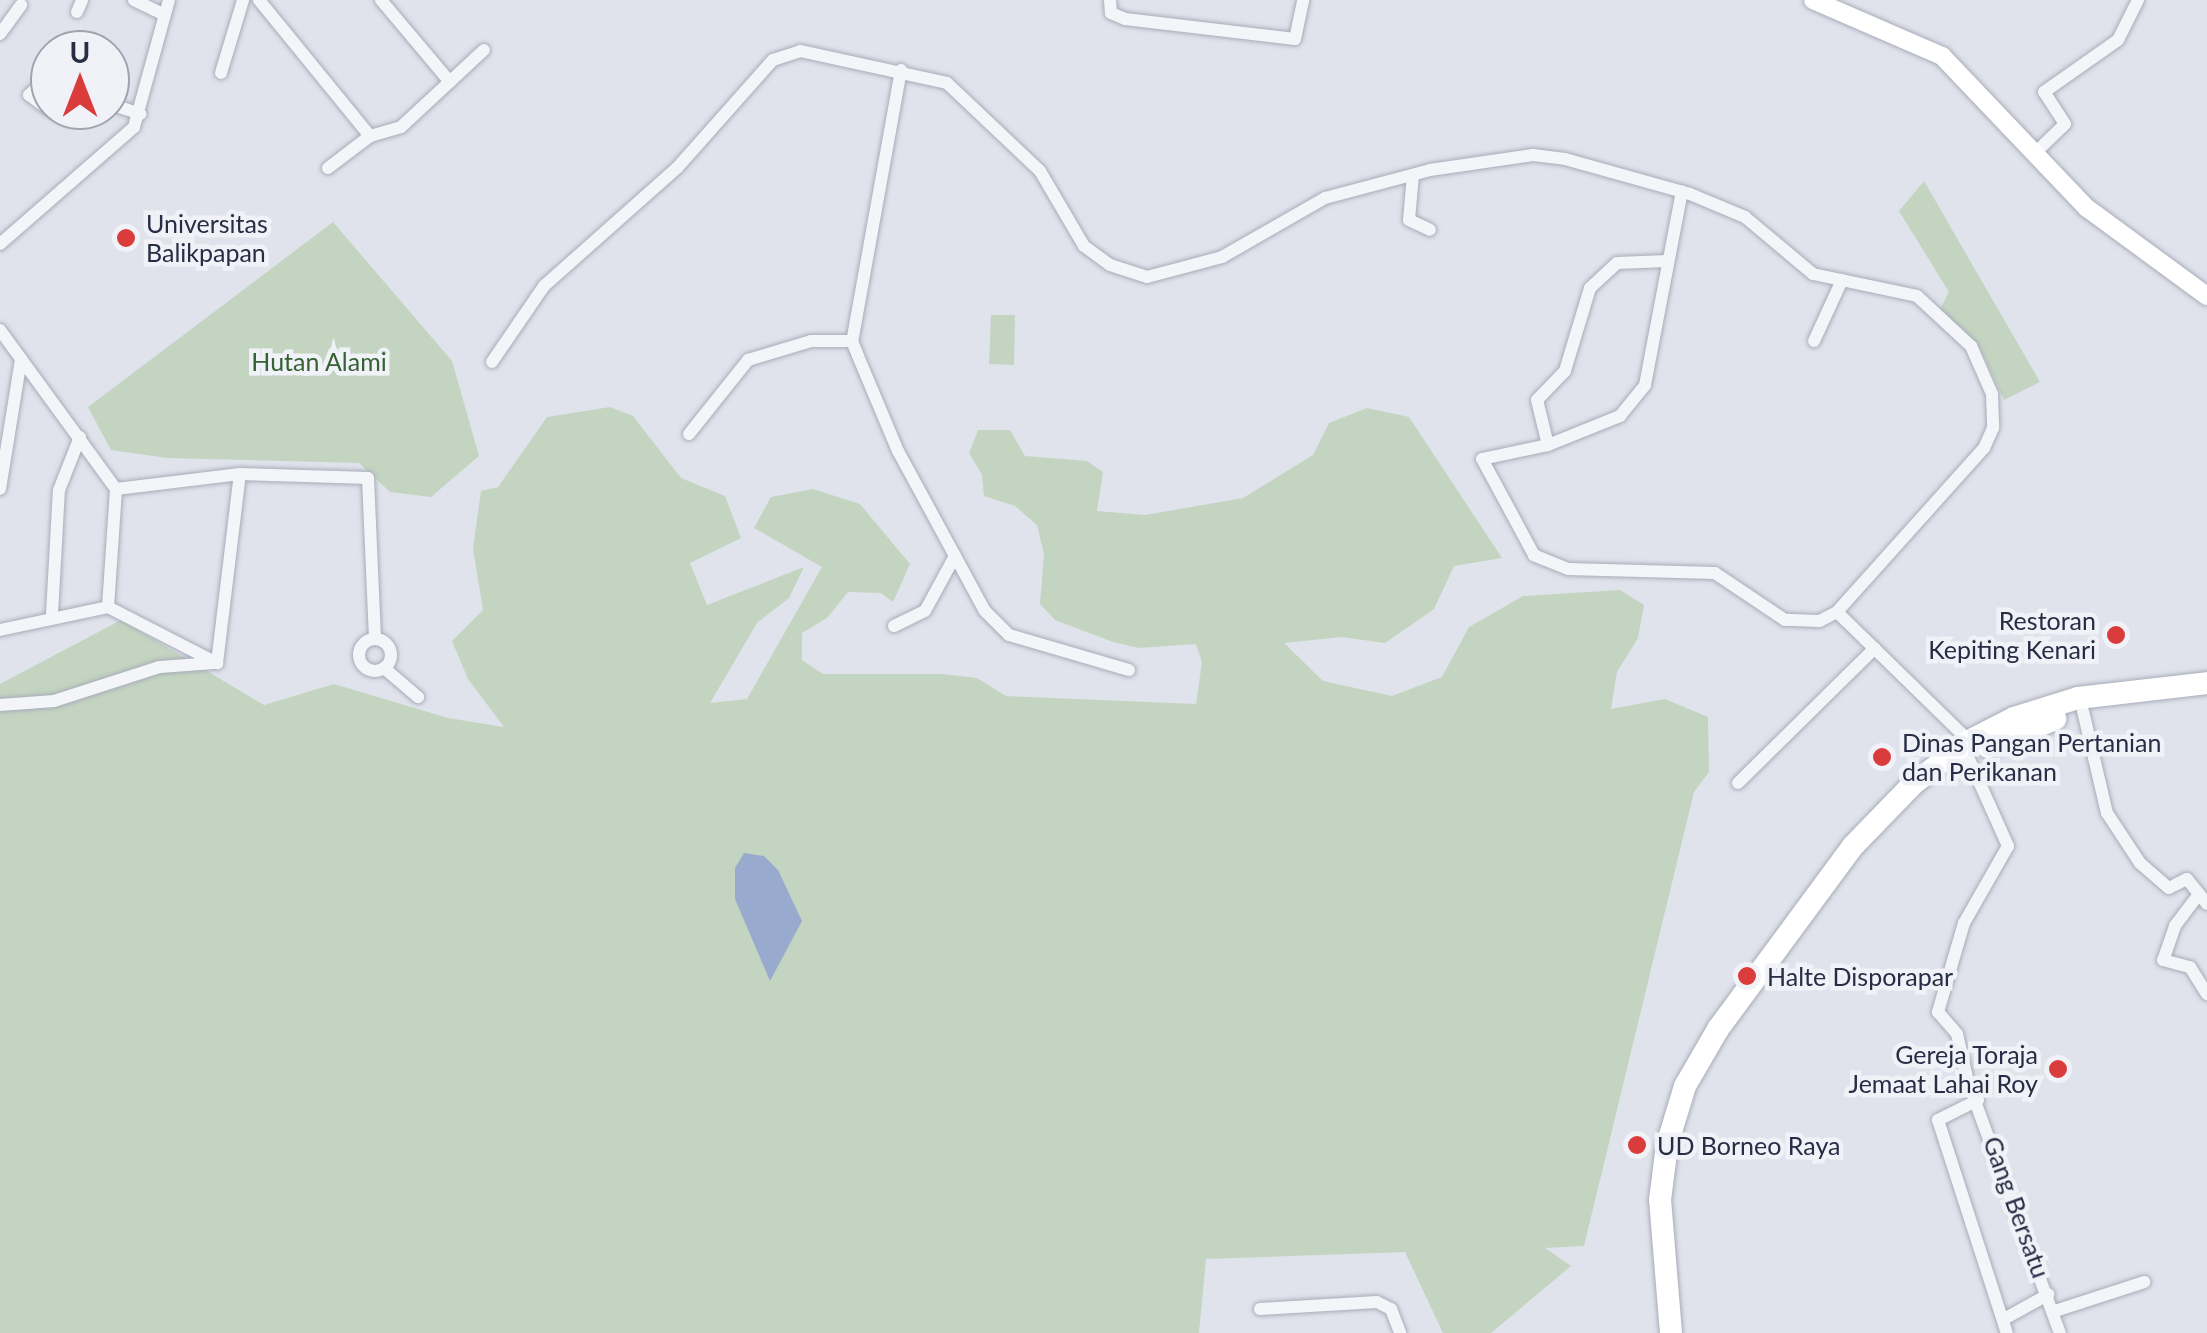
<!DOCTYPE html>
<style>
body{margin:0}
#map{position:relative;width:2207px;height:1333px;overflow:hidden;background:#e0e3eb;font-family:Lato,sans-serif}
div>[style]{position:absolute}
[style*='--x']{left:calc(var(--x)*1px);top:calc(var(--y)*1px);width:calc(var(--w)*1px);rotate:calc(var(--a)*1deg)}
.green>*{inset:0;background:#c3d5c1}
.water>*{inset:0;background:#98aace}
.roads{filter:drop-shadow(0 0 2px #a8acb9) drop-shadow(0 0 2px #a8acb9)}
.street>*{height:12px;margin:-6px;padding:0 6px;transform-origin:6px;border-radius:6px;background:#f4f5f8}
.street>.ring{margin:-6px;padding:0;box-sizing:content-box;background:none;border:12px solid #f4f5f8;border-radius:50%}
.secondary>*{height:18px;margin:-9px;padding:0 9px;transform-origin:9px;border-radius:9px;background:#fff}
.highway>*{height:22px;margin:-11px;padding:0 11px;transform-origin:11px;border-radius:11px;background:#fff}
.dots>*{width:28px;height:28px;translate:-50% -50%;box-sizing:border-box;border:5px solid #f0f2f8;border-radius:50%}
span{translate:-50% -50%;white-space:nowrap;text-align:center;line-height:1.15;-webkit-text-stroke:9px #f0f2f8;paint-order:stroke}
.poi-label{font-size:25px;color:#272d44}
.left{translate:0 -50%;text-align:left}
.right{translate:-100% -50%;text-align:right}
.park-label{font-size:25px;color:#356133}
.street-label{font-size:25px;color:#272d44}
.north{position:absolute;left:30px;top:30px;width:100px;height:100px;box-sizing:border-box;background:#f0f2f8;border:2px solid #a0a3b0;border-radius:50%;rotate:0deg;font-size:28px;font-weight:700;line-height:40px;text-align:center;color:#272d44}
.north::after{content:'';display:block;margin:auto;width:35px;height:45px;background:#da3b3b;clip-path:polygon(50% 0,100% 100%,50% 72%,0 100%)}
</style>
<div id="map">
<div class="green">
<div style="clip-path:polygon(1924px 181px,2040px 382px,2004px 400px,1978px 344px,1940px 309px,1949px 292px,1899px 211px)"></div>
<div style="clip-path:polygon(333px 222px,452px 361px,479px 456px,431px 497px,390px 492px,359px 463px,167px 458px,111px 450px,88px 407px)"></div>
<div style="clip-path:polygon(991px 315px,1015px 315px,1014px 365px,989px 364px)"></div>
<div style="clip-path:polygon(610px 407px,633px 416px,681px 478px,725px 496px,741px 538px,690px 563px,707px 605px,804px 567px,789px 598px,757px 623px,710px 703px,747px 699px,822px 567px,754px 528px,771px 497px,813px 489px,860px 504px,910px 564px,893px 602px,881px 593px,848px 592px,827px 618px,802px 633px,802px 660px,823px 674px,942px 674px,977px 678px,1006px 696px,1196px 704px,1202px 662px,1196px 644px,1139px 648px,1113px 642px,1055px 620px,1040px 604px,1044px 554px,1037px 525px,1015px 506px,984px 496px,982px 475px,969px 453px,978px 430px,1010px 430px,1025px 456px,1087px 461px,1103px 472px,1097px 511px,1145px 515px,1243px 498px,1313px 455px,1329px 423px,1367px 408px,1409px 417px,1502px 558px,1454px 566px,1434px 609px,1385px 643px,1342px 637px,1284px 643px,1323px 681px,1392px 696px,1442px 677px,1469px 627px,1523px 596px,1620px 590px,1644px 605px,1638px 638px,1617px 672px,1611px 709px,1665px 699px,1708px 717px,1709px 772px,1694px 792px,1584px 1246px,1545px 1248px,1571px 1266px,1491px 1333px,1443px 1333px,1405px 1252px,1206px 1259px,1199px 1333px,0 1333px,0 684px,121px 620px,264px 705px,334px 684px,448px 718px,504px 727px,468px 679px,452px 641px,483px 610px,473px 549px,481px 491px,498px 487px,547px 417px)"></div>
</div>
<div class="water">
<div style="clip-path:polygon(744px 853px,764px 856px,778px 870px,802px 921px,770px 981px,735px 899px,735px 868px)"></div>
</div>
<div class="roads">
<div class="street">
<div style="--x:134;--y:0;--w:34;--a:26"></div>
<div style="--x:259;--y:0;--w:176;--a:50.8"></div>
<div style="--x:381;--y:0;--w:107;--a:49.9"></div>
<div style="--x:1110;--y:0;--w:13;--a:86"></div>
<div style="--x:1111;--y:13;--w:15;--a:23"></div>
<div style="--x:1125;--y:19;--w:171;--a:6.7"></div>
<div style="--x:1295;--y:39;--w:40;--a:-78"></div>
<div style="--x:77;--y:12;--w:13;--a:-67"></div>
<div style="--x:0;--y:34;--w:36;--a:-54"></div>
<div style="--x:75;--y:50;--w:11;--a:-49"></div>
<div style="--x:901;--y:70;--w:275;--a:100.2"></div>
<div style="--x:852;--y:341;--w:16;--a:68"></div>
<div style="--x:858;--y:356;--w:103;--a:67.2"></div>
<div style="--x:898;--y:451;--w:182;--a:61.5"></div>
<div style="--x:985;--y:611;--w:34;--a:45"></div>
<div style="--x:1009;--y:635;--w:125;--a:16.3"></div>
<div style="--x:221;--y:73;--w:76;--a:-73.2"></div>
<div style="--x:50;--y:75;--w:29;--a:136"></div>
<div style="--x:29;--y:95;--w:26;--a:36"></div>
<div style="--x:110;--y:104;--w:32;--a:18"></div>
<div style="--x:51;--y:110;--w:20;--a:27"></div>
<div style="--x:69;--y:119;--w:15;--a:-37"></div>
<div style="--x:2034;--y:154;--w:43;--a:-44.1"></div>
<div style="--x:2065;--y:124;--w:38;--a:-123"></div>
<div style="--x:2044;--y:92;--w:90;--a:-35.1"></div>
<div style="--x:2118;--y:40;--w:45;--a:-63.4"></div>
<div style="--x:328;--y:168;--w:53;--a:-37.3"></div>
<div style="--x:370;--y:136;--w:32;--a:-16"></div>
<div style="--x:401;--y:127;--w:113;--a:-42.9"></div>
<div style="--x:1413;--y:175;--w:45;--a:95.1"></div>
<div style="--x:1409;--y:220;--w:23;--a:25"></div>
<div style="--x:0;--y:244;--w:178;--a:-41.1"></div>
<div style="--x:134;--y:127;--w:132;--a:-74.6"></div>
<div style="--x:1667;--y:261;--w:50;--a:177.7"></div>
<div style="--x:1617;--y:263;--w:37;--a:137"></div>
<div style="--x:1590;--y:288;--w:87;--a:106.8"></div>
<div style="--x:1565;--y:371;--w:40;--a:134"></div>
<div style="--x:1537;--y:400;--w:46;--a:76.3"></div>
<div style="--x:1548;--y:445;--w:78;--a:-21.9"></div>
<div style="--x:1620;--y:416;--w:40;--a:-51"></div>
<div style="--x:1645;--y:385;--w:197;--a:-79.2"></div>
<div style="--x:0;--y:330;--w:197;--a:53.9"></div>
<div style="--x:116;--y:489;--w:125;--a:-6.9"></div>
<div style="--x:240;--y:474;--w:128;--a:1.8"></div>
<div style="--x:368;--y:478;--w:161;--a:87.5"></div>
<div style="--x:1814;--y:341;--w:67;--a:-65.3"></div>
<div style="--x:492;--y:362;--w:92;--a:-55.6"></div>
<div style="--x:544;--y:286;--w:178;--a:-41.6"></div>
<div style="--x:677;--y:168;--w:144;--a:-48.4"></div>
<div style="--x:773;--y:60;--w:28;--a:-18"></div>
<div style="--x:800;--y:51;--w:150;--a:12.3"></div>
<div style="--x:947;--y:83;--w:128;--a:43.4"></div>
<div style="--x:1040;--y:171;--w:87;--a:59.6"></div>
<div style="--x:1084;--y:246;--w:32;--a:36"></div>
<div style="--x:1110;--y:265;--w:39;--a:18"></div>
<div style="--x:1147;--y:277;--w:78;--a:-14.9"></div>
<div style="--x:1222;--y:257;--w:119;--a:-29.8"></div>
<div style="--x:1325;--y:198;--w:109;--a:-14.9"></div>
<div style="--x:1430;--y:170;--w:104;--a:-8.3"></div>
<div style="--x:1533;--y:155;--w:32;--a:7"></div>
<div style="--x:1565;--y:159;--w:130;--a:15.6"></div>
<div style="--x:1690;--y:194;--w:60;--a:22.7"></div>
<div style="--x:1745;--y:217;--w:89;--a:40"></div>
<div style="--x:1813;--y:274;--w:106;--a:11.9"></div>
<div style="--x:1917;--y:296;--w:74;--a:42.8"></div>
<div style="--x:1971;--y:346;--w:52;--a:66.4"></div>
<div style="--x:1992;--y:394;--w:34;--a:88"></div>
<div style="--x:1993;--y:428;--w:22;--a:114"></div>
<div style="--x:1984;--y:448;--w:220;--a:131.9"></div>
<div style="--x:1837;--y:612;--w:20;--a:153"></div>
<div style="--x:1819;--y:621;--w:34;--a:-178"></div>
<div style="--x:1785;--y:620;--w:84;--a:-146.1"></div>
<div style="--x:1715;--y:573;--w:147;--a:-178.4"></div>
<div style="--x:1568;--y:569;--w:37;--a:-158"></div>
<div style="--x:1534;--y:555;--w:109;--a:-118.4"></div>
<div style="--x:1482;--y:459;--w:67;--a:-12"></div>
<div style="--x:689;--y:434;--w:95;--a:-51.4"></div>
<div style="--x:748;--y:360;--w:66;--a:-16.8"></div>
<div style="--x:811;--y:341;--w:41;--a:0"></div>
<div style="--x:0;--y:489;--w:132;--a:-80.8"></div>
<div style="--x:108;--y:607;--w:118;--a:-86.1"></div>
<div style="--x:1837;--y:612;--w:185;--a:44.3"></div>
<div style="--x:52;--y:614;--w:124;--a:-86.8"></div>
<div style="--x:59;--y:490;--w:57;--a:-68.4"></div>
<div style="--x:894;--y:626;--w:34;--a:-26"></div>
<div style="--x:925;--y:611;--w:63;--a:-61.4"></div>
<div style="--x:0;--y:630;--w:110;--a:-12"></div>
<div style="--x:108;--y:607;--w:123;--a:27.2"></div>
<div class="ring" style="left:359px;top:639px;width:20px;height:20px"></div>
<div style="--x:217;--y:663;--w:190;--a:-83.1"></div>
<div style="--x:384;--y:668;--w:45;--a:40.5"></div>
<div style="--x:0;--y:705;--w:54;--a:-4.2"></div>
<div style="--x:54;--y:701;--w:110;--a:-17.9"></div>
<div style="--x:159;--y:667;--w:56;--a:-4.1"></div>
<div style="--x:2083;--y:711;--w:105;--a:76.8"></div>
<div style="--x:2107;--y:813;--w:60;--a:56.6"></div>
<div style="--x:2140;--y:863;--w:38;--a:41"></div>
<div style="--x:2169;--y:888;--w:20;--a:-27"></div>
<div style="--x:2187;--y:879;--w:32;--a:51"></div>
<div style="--x:1968;--y:757;--w:98;--a:65.8"></div>
<div style="--x:2008;--y:846;--w:89;--a:119.7"></div>
<div style="--x:1964;--y:923;--w:93;--a:106.3"></div>
<div style="--x:1938;--y:1012;--w:29;--a:49"></div>
<div style="--x:1957;--y:1034;--w:49;--a:77.1"></div>
<div style="--x:1968;--y:1082;--w:267;--a:69.9"></div>
<div style="--x:1738;--y:783;--w:192;--a:-44.6"></div>
<div style="--x:2199;--y:894;--w:40;--a:127"></div>
<div style="--x:2175;--y:926;--w:36;--a:109"></div>
<div style="--x:2163;--y:960;--w:28;--a:15"></div>
<div style="--x:2190;--y:967;--w:32;--a:58"></div>
<div style="--x:1978;--y:1100;--w:45;--a:153.4"></div>
<div style="--x:1938;--y:1120;--w:224;--a:72.1"></div>
<div style="--x:1260;--y:1309;--w:117;--a:-3.4"></div>
<div style="--x:1377;--y:1302;--w:16;--a:27"></div>
<div style="--x:1391;--y:1309;--w:26;--a:69"></div>
<div style="--x:2055;--y:1311;--w:94;--a:-18"></div>
<div style="--x:2004;--y:1319;--w:51;--a:-29.1"></div>
</div>
<div class="secondary">
<div style="--x:1813;--y:0;--w:141;--a:23.5"></div>
<div style="--x:1942;--y:56;--w:210;--a:46.4"></div>
<div style="--x:2087;--y:208;--w:149;--a:36.3"></div>
</div>
<div class="highway">
<div style="--x:1988;--y:747;--w:73;--a:-22.7"></div>
<div style="--x:1671;--y:1333;--w:133;--a:-94.7"></div>
<div style="--x:1660;--y:1200;--w:55;--a:-82.7"></div>
<div style="--x:1667;--y:1145;--w:62;--a:-73"></div>
<div style="--x:1685;--y:1086;--w:66;--a:-59.9"></div>
<div style="--x:1718;--y:1029;--w:227;--a:-53.6"></div>
<div style="--x:1853;--y:846;--w:86;--a:-45.9"></div>
<div style="--x:1913;--y:784;--w:71;--a:-37.5"></div>
<div style="--x:1969;--y:741;--w:51;--a:-27.1"></div>
<div style="--x:2014;--y:718;--w:67;--a:-17.4"></div>
<div style="--x:2078;--y:698;--w:130;--a:-6.6"></div>
</div>
</div>
<div class="dots">
<div style="left:126px;top:238px;background:#da3b3b"></div>
<div style="left:2116px;top:635px;background:#da3b3b"></div>
<div style="left:1882px;top:757px;background:#da3b3b"></div>
<div style="left:1747px;top:976px;background:#da3b3b"></div>
<div style="left:2058px;top:1069px;background:#da3b3b"></div>
<div style="left:1637px;top:1145px;background:#da3b3b"></div>
</div>
<div class="poi-label">
<span class="left" style="left:146px;top:238px">Universitas<br>Balikpapan</span>
<span class="right" style="left:2096px;top:635px">Restoran<br>Kepiting Kenari</span>
<span class="left" style="left:1902px;top:757px">Dinas Pangan Pertanian<br>dan Perikanan</span>
<span class="left" style="left:1767px;top:976px">Halte Disporapar</span>
<span class="right" style="left:2038px;top:1069px">Gereja Toraja<br>Jemaat Lahai Roy</span>
<span class="left" style="left:1657px;top:1145px">UD Borneo Raya</span>
</div>
<div class="park-label">
<span style="left:319px;top:361px">Hutan Alami</span>
</div>
<div class="street-label">
<span style="left:2017px;top:1207px;rotate:70deg">Gang Bersatu</span>
</div>
<div class="north">U</div>
</div>
